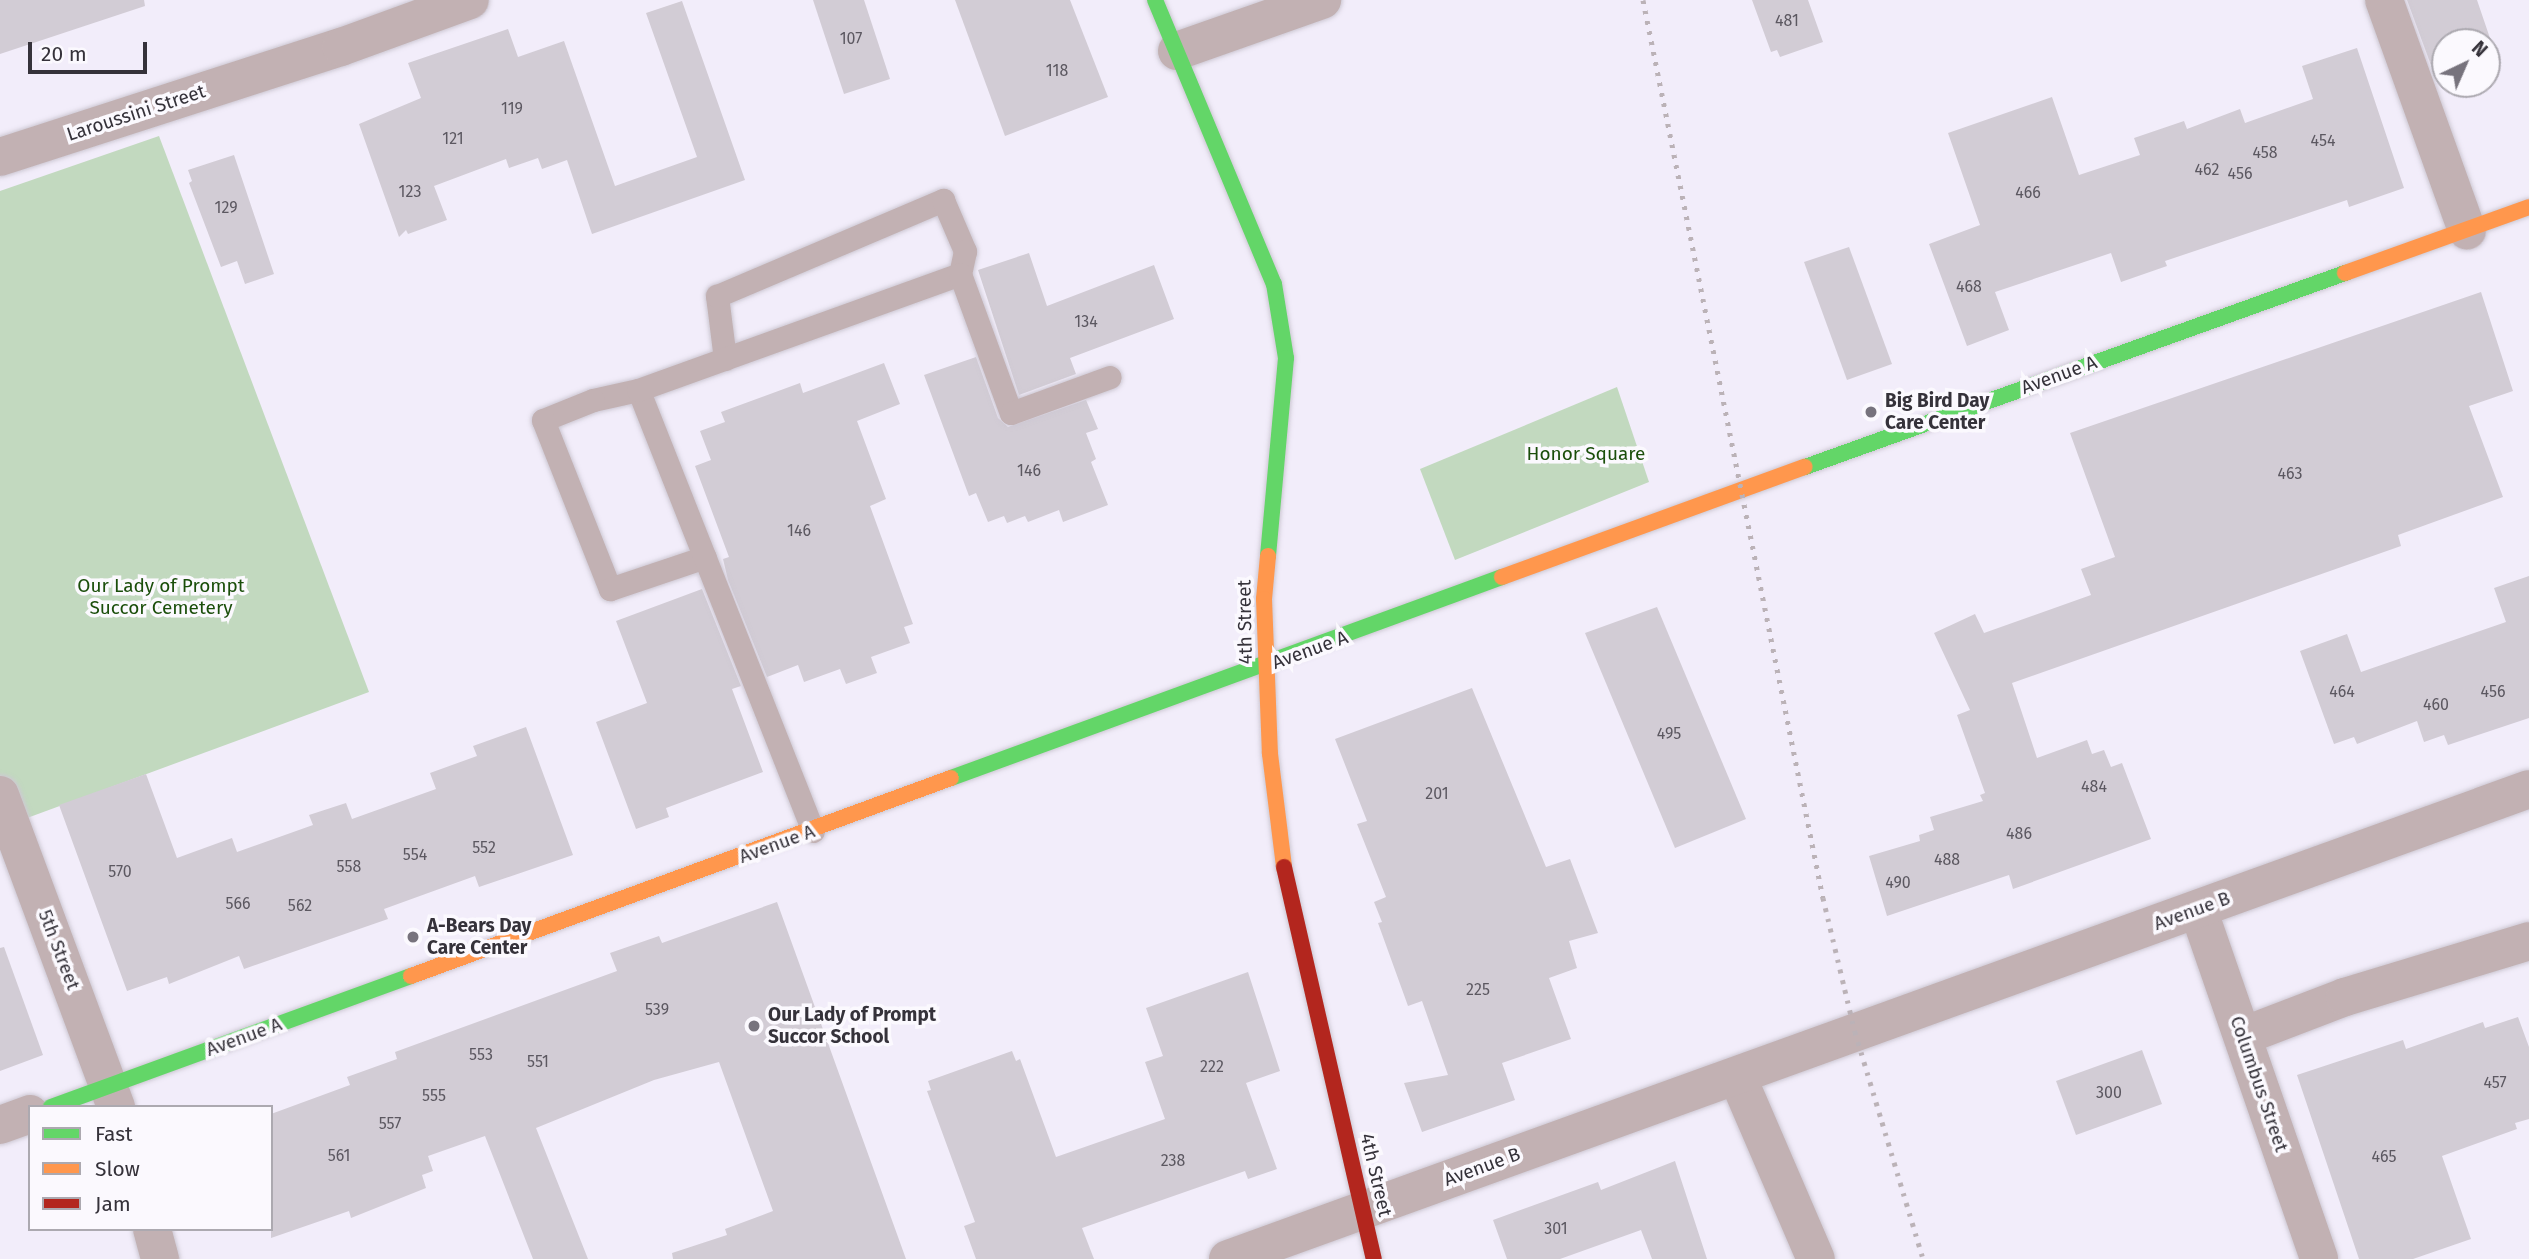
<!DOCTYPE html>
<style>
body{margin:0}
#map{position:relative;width:2529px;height:1259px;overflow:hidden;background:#f2edfa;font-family:"Fira Sans",sans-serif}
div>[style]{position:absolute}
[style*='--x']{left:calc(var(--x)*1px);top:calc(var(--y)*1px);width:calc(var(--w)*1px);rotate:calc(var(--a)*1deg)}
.green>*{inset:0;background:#c2d9bf}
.building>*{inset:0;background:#d2ccd5}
.roads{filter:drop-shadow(0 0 2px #cdc8d3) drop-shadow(0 0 2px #cdc8d3)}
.lane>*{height:23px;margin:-11.5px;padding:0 11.5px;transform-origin:11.5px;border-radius:11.5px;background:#c2b1b3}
.street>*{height:38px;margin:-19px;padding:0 19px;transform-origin:19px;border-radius:19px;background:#c2b1b3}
.fast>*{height:16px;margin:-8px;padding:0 8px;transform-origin:8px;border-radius:8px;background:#63d668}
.slow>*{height:16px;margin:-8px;padding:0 8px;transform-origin:8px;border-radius:8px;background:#ff974d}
.jam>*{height:16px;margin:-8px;padding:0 8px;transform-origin:8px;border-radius:8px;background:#b3261e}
.rail>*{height:5px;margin-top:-2.5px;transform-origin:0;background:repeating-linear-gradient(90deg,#bbb2b7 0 3.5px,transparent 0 10.5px)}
.dots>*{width:19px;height:19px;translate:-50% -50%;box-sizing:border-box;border:4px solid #fbf9fe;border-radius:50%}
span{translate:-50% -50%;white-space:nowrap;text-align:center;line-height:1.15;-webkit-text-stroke:7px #fbf9fe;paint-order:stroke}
.number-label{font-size:16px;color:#5c5861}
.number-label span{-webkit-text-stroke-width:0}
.street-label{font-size:19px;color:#35323a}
.poi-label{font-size:19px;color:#35323a;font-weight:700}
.left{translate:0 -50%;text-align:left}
.park-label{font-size:19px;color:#1a4e0a}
.legend{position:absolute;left:28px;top:1105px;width:245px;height:126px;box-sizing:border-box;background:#fbf9fe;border:2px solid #aca9b0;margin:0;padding:9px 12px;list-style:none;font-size:21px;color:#35323a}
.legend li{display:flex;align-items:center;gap:14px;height:35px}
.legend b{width:35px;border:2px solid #aca9b0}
.north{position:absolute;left:2431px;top:28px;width:70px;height:70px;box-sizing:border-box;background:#fbf9fe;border:2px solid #aca9b0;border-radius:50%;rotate:44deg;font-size:19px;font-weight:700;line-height:28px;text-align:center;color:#35323a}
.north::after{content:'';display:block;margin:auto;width:24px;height:32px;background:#77737d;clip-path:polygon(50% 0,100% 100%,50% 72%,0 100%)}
.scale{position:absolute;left:28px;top:42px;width:119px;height:32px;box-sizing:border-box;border:4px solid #35323a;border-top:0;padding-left:9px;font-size:21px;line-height:24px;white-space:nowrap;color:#35323a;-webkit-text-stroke:5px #fbf9fe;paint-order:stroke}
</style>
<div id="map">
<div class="green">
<div style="clip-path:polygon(159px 136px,369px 692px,0 828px,0 191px)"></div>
<div style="clip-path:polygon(1617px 387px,1649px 482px,1455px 560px,1420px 469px)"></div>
</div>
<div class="building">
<div style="clip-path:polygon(0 0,144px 0,145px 6px,0 54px)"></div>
<div style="clip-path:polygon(813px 0,864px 0,890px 79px,844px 94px)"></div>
<div style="clip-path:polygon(955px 0,1070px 0,1108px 97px,1005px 136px)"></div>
<div style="clip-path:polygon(1752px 0,1808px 0,1823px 42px,1780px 57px,1777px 50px,1771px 52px)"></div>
<div style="clip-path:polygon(2407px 0,2477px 0,2493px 47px,2487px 49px,2487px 42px,2445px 42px,2445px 64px,2432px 68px)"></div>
<div style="clip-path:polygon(682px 1px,745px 180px,592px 234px,567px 160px,542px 169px,538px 158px,509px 168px,506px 159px,434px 186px,447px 220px,408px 234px,406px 230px,399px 237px,359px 124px,421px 98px,408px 63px,508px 29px,518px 57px,564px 41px,615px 186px,697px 157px,646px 13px)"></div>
<div style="clip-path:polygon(2357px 48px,2404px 188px,2349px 207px,2347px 200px,2165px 261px,2167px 266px,2121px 282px,2111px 253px,1995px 292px,2009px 330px,1967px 346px,1929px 244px,1980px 225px,1948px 133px,2052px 97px,2079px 175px,2140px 155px,2134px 138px,2184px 121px,2187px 129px,2240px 109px,2245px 123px,2313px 99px,2302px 66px)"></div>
<div style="clip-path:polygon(234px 155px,274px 274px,245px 284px,237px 261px,221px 267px,189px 183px,192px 181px,188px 170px)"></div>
<div style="clip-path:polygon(1849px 247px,1892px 364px,1847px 380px,1804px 262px)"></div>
<div style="clip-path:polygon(1029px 253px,1047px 306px,1154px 265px,1174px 319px,1070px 358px,1076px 374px,1019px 395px,978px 270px)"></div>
<div style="clip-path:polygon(2481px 292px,2513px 391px,2469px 406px,2503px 497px,2398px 535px,2401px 546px,2012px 683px,2037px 758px,2087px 740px,2092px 754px,2104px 750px,2111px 767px,2122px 763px,2151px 839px,2013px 889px,2009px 875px,1887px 916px,1869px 856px,1920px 841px,1919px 835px,1934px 830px,1930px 817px,1983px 801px,1980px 795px,1985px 793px,1957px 715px,1970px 710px,1934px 633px,1975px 614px,1984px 633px,2091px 595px,2081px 569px,2115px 557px,2070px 433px)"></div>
<div style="clip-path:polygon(976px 357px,998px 418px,1008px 427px,1086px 400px,1098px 429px,1086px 433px,1096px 459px,1091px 462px,1108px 505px,1063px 522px,1059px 510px,1028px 522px,1025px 516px,1007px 523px,1004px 516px,988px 522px,976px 493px,969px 496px,924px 375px)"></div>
<div style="clip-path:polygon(884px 363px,900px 404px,857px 421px,886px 499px,870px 506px,913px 624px,904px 627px,910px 643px,871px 657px,877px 673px,846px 684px,840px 669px,804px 682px,798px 665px,767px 677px,728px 580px,723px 559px,729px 557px,695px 466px,711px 460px,700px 431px,725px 422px,721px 412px,800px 383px,803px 393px)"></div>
<div style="clip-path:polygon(2529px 576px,2529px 718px,2448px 745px,2444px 735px,2424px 742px,2417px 721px,2357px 744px,2354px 737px,2334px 744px,2300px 651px,2347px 634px,2361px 672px,2506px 622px,2494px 588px)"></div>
<div style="clip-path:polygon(702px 589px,741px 686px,732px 689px,763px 772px,666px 808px,669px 817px,636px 829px,596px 722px,647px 703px,616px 621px)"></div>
<div style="clip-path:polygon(1657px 607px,1746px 819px,1675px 848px,1585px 633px)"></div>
<div style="clip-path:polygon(1472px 688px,1546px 867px,1570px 859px,1598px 933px,1569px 941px,1577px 968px,1549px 978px,1571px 1039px,1502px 1063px,1515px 1100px,1422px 1132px,1404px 1083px,1448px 1075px,1422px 1001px,1408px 1006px,1378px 923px,1382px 922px,1374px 902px,1386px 897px,1357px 824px,1367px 821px,1335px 739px)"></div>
<div style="clip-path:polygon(526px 727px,573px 855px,479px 887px,475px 876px,384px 909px,388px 919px,244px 969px,239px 956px,169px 984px,167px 977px,127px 991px,59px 805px,146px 774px,177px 858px,232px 838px,237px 852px,313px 825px,309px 815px,346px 803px,352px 819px,436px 789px,430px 773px,477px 756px,473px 746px)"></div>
<div style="clip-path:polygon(777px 902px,906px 1259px,673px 1259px,672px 1253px,727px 1235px,725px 1229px,773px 1211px,719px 1062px,654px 1080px,536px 1128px,588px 1259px,533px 1259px,485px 1136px,428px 1156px,433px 1171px,422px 1175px,426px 1188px,351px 1218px,349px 1211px,271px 1238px,271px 1114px,350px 1085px,347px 1077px,397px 1059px,395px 1052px,617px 971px,610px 953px,659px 936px,662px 943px)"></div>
<div style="clip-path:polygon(4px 947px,43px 1055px,0 1071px,0 948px)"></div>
<div style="clip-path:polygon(1248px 972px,1280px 1071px,1246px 1083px,1277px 1169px,1248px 1179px,1245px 1171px,1082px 1228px,1094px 1259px,976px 1259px,964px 1226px,975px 1222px,927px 1091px,931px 1090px,928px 1081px,1012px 1051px,1016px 1061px,1020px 1059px,1056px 1157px,1165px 1119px,1145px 1062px,1163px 1056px,1146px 1008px)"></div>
<div style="clip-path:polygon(2518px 1017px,2529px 1047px,2529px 1119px,2515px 1123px,2517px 1129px,2442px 1156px,2471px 1239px,2413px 1259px,2359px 1259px,2297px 1075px,2403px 1040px,2406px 1049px,2483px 1022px,2485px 1028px)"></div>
<div style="clip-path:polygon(2142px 1050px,2162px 1104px,2076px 1135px,2056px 1081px)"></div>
<div style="clip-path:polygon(1675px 1161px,1707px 1259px,1652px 1259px,1641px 1230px,1560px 1259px,1507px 1259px,1493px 1220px,1598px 1182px,1601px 1190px)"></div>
</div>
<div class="roads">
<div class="lane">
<div style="--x:725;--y:359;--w:64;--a:-97.2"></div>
<div style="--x:717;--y:296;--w:246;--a:-23"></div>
<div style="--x:943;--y:200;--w:56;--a:66.7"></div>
<div style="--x:965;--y:251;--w:24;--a:102"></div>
<div style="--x:638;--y:390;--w:46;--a:167.5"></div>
<div style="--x:593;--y:400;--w:54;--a:158.2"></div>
<div style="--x:543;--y:420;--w:182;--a:68.4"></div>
<div style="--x:610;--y:589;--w:100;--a:-18.6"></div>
<div style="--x:813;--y:831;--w:474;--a:-111.6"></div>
<div style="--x:638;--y:390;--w:342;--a:-19.8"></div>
<div style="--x:960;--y:274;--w:148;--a:69.9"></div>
<div style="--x:1011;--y:413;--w:105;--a:-20"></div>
</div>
<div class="street">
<div style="--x:2384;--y:0;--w:245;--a:70.2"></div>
<div style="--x:1177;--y:51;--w:154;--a:-19.4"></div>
<div style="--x:0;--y:157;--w:358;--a:-17.9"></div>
<div style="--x:341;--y:47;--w:137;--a:-20"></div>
<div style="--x:0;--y:795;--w:333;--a:69.6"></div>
<div style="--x:2198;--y:909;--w:370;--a:70.9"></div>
<div style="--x:2243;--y:1036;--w:109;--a:-20.9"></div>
<div style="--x:2345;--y:997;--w:192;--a:-16.9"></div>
<div style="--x:1737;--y:1076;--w:199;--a:66.7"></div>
<div style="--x:0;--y:1125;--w:32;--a:-20"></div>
<div style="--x:152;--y:1229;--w:31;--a:75"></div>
<div style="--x:1228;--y:1259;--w:1383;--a:-19.86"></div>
</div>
<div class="fast">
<div style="--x:1155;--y:0;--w:308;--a:67.3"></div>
<div style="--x:1274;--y:284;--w:75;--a:80.8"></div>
<div style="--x:1286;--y:358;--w:199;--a:95.2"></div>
<div style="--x:1805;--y:467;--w:574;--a:-19.76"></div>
<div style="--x:951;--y:778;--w:587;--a:-20.04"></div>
<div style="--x:51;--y:1107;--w:383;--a:-20"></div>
</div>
<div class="slow">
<div style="--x:2345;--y:273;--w:195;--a:-19.7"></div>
<div style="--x:1268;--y:556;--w:43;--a:95.3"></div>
<div style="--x:1264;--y:599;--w:155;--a:87.8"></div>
<div style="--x:1270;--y:754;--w:114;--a:82.9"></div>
<div style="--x:1502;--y:577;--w:322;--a:-20"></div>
<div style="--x:411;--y:976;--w:575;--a:-20.14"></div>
</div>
<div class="jam">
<div style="--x:1284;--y:867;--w:402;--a:77.1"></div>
</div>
</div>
<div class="rail">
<div style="--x:1643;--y:0;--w:916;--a:78.67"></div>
<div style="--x:1823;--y:898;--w:138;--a:76.6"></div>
<div style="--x:1855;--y:1032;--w:237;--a:73.3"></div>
</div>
<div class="dots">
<div style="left:1871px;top:412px;background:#77737d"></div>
<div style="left:413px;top:937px;background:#77737d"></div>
<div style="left:754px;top:1026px;background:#77737d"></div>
</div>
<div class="number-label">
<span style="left:1787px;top:21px">481</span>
<span style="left:851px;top:39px">107</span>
<span style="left:1057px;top:71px">118</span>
<span style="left:512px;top:109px">119</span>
<span style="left:453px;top:139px">121</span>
<span style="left:2323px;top:141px">454</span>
<span style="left:2265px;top:153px">458</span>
<span style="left:2207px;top:170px">462</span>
<span style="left:2240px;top:174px">456</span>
<span style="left:410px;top:192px">123</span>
<span style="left:2028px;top:193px">466</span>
<span style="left:226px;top:208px">129</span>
<span style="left:1969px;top:287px">468</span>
<span style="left:1086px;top:322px">134</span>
<span style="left:1029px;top:471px">146</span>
<span style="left:2290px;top:474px">463</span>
<span style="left:799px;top:531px">146</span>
<span style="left:2342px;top:692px">464</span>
<span style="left:2493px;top:692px">456</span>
<span style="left:2436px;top:705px">460</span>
<span style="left:1669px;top:734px">495</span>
<span style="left:2094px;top:787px">484</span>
<span style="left:1437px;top:794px">201</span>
<span style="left:2019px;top:834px">486</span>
<span style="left:484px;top:848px">552</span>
<span style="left:415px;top:855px">554</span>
<span style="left:1947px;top:860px">488</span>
<span style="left:349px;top:867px">558</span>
<span style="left:120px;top:872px">570</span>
<span style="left:1898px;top:883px">490</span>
<span style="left:238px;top:904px">566</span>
<span style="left:300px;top:906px">562</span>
<span style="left:1478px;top:990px">225</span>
<span style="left:657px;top:1010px">539</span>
<span style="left:481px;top:1055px">553</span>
<span style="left:538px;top:1062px">551</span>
<span style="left:1212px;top:1067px">222</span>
<span style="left:2495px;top:1083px">457</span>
<span style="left:2109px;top:1093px">300</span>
<span style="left:434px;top:1096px">555</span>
<span style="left:390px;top:1124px">557</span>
<span style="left:339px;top:1156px">561</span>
<span style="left:2384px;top:1157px">465</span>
<span style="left:1173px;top:1161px">238</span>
<span style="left:1556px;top:1229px">301</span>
</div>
<div class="street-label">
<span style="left:136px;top:113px;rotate:-18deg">Laroussini Street</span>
<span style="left:2059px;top:375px;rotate:-20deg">Avenue A</span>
<span style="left:1245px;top:622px;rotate:-91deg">4th Street</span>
<span style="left:1310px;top:650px;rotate:-20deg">Avenue A</span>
<span style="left:777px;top:844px;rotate:-20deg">Avenue A</span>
<span style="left:2192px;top:911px;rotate:-20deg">Avenue B</span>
<span style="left:59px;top:950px;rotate:69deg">5th Street</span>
<span style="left:244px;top:1037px;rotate:-20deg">Avenue A</span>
<span style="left:2259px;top:1084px;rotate:71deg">Columbus Street</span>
<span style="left:1482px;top:1167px;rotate:-20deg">Avenue B</span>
<span style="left:1376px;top:1175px;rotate:77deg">4th Street</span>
</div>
<div class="poi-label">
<span class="left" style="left:1885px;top:412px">Big Bird Day<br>Care Center</span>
<span class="left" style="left:427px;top:937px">A-Bears Day<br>Care Center</span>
<span class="left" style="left:768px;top:1026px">Our Lady of Prompt<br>Succor School</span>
</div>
<div class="park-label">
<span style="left:1586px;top:454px">Honor Square</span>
<span style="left:161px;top:597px">Our Lady of Prompt<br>Succor Cemetery</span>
</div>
<ul class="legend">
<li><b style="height:9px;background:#63d668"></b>Fast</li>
<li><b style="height:9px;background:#ff974d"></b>Slow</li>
<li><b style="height:9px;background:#b3261e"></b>Jam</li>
</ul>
<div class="north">N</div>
<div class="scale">20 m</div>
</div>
